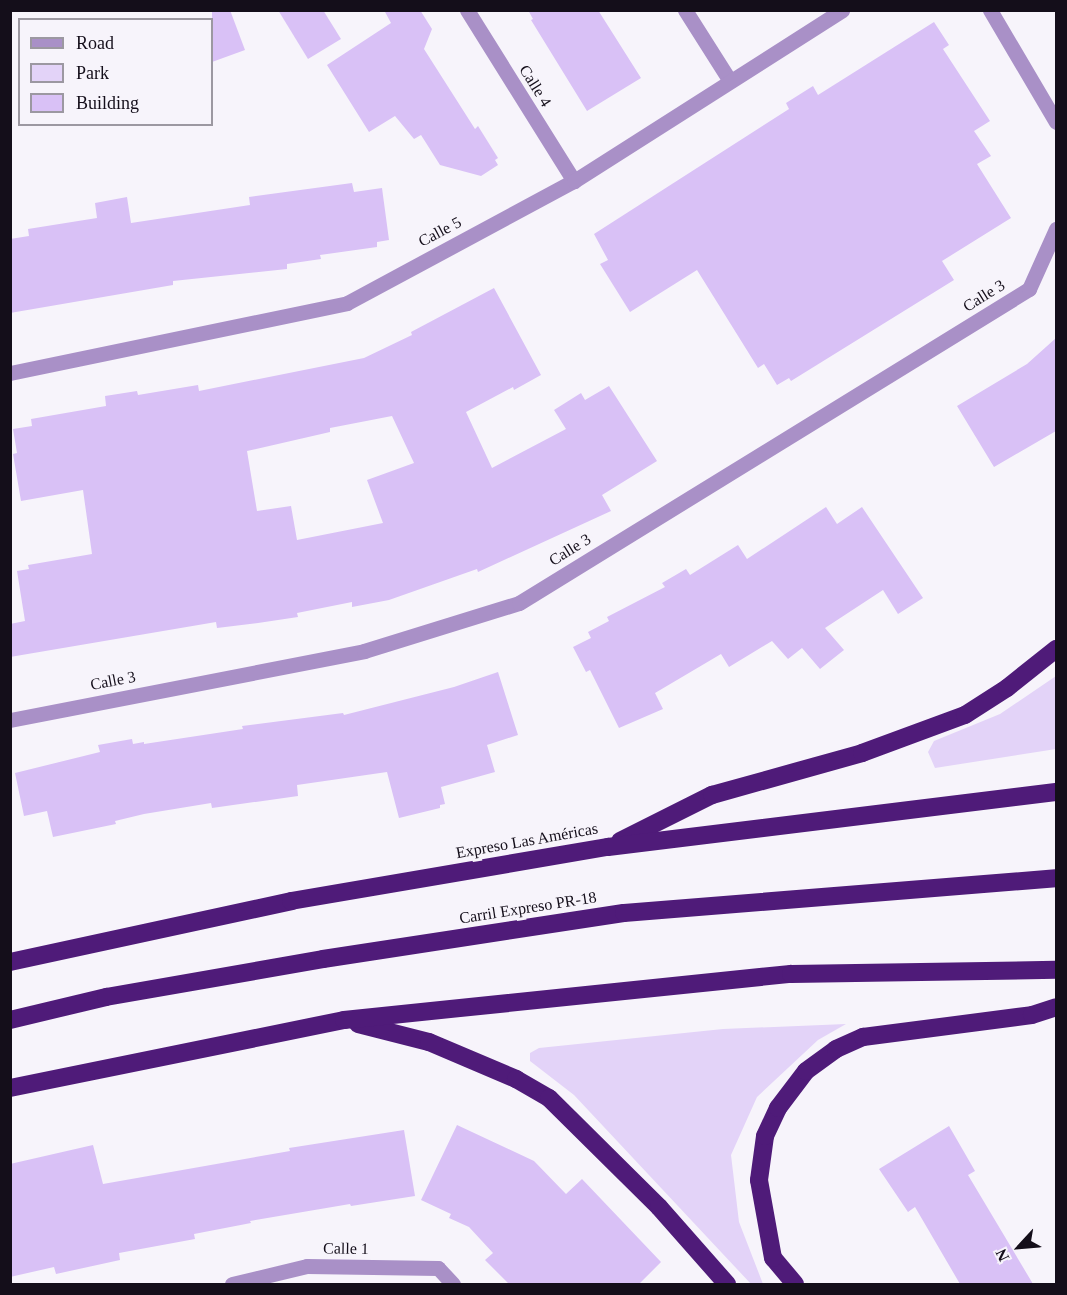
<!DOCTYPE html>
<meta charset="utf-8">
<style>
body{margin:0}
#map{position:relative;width:1067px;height:1295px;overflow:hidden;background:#f7f4fb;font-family:"Times New Roman",serif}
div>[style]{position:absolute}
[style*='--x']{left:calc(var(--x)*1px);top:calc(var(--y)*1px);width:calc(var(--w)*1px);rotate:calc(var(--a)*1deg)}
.green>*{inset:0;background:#e3d3f8}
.building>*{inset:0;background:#d9c1f6}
.minor>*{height:15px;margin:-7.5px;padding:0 7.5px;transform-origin:7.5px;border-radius:7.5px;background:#a990c7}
.motorway>*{height:18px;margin:-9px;padding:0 9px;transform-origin:9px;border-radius:9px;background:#4f1b79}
span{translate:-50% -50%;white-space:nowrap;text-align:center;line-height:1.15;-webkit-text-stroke:6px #f7f4fb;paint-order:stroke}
.street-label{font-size:16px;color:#140e1a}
.frame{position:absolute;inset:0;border:12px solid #140e1a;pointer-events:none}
.legend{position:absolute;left:18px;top:18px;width:195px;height:108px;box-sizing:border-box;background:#f7f4fb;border:2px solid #9c98a1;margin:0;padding:8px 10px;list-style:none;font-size:18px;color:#140e1a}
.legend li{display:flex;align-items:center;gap:12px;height:30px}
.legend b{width:30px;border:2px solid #9c98a1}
.north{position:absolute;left:989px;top:1217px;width:60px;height:60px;-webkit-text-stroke:4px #f7f4fb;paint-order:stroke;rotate:244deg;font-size:16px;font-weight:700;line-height:24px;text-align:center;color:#140e1a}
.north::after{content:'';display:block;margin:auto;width:21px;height:27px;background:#140e1a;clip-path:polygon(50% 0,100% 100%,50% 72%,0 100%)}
</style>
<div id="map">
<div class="green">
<div style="clip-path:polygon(1056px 676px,1056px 749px,935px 768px,928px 752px,934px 741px,1000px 714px)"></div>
<div style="clip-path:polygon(846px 1024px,818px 1040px,757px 1097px,731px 1155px,739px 1222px,763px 1284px,751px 1284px,574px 1095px,530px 1061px,530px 1053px,539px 1048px,723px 1029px)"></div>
</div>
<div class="building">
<div style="clip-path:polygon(212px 10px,230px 10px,245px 50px,212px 62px)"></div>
<div style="clip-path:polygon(278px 10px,323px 10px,341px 39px,308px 59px)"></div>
<div style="clip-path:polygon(384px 10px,420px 10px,432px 29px,424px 49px,475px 129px,478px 126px,498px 158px,495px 160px,498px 165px,481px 176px,440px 165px,421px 135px,414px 139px,395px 116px,369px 132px,327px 65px,391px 23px)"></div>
<div style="clip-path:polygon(528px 10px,598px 10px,641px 78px,587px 111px,531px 20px,533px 19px)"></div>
<div style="clip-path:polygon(934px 22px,949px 45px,943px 49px,990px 121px,974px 131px,991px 156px,977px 164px,1011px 218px,942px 261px,954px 280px,791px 381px,789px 378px,777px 385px,764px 364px,758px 368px,697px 270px,630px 312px,600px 264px,608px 260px,594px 234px,789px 109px,786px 103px,813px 86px,818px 95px)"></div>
<div style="clip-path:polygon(352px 183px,354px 192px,382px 188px,389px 240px,377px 242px,377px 247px,320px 255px,321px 259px,287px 264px,287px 269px,173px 281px,173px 285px,10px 313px,10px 239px,29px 236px,28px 229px,97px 218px,95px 203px,127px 197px,131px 223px,250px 205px,249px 197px)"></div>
<div style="clip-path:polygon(evenodd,494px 288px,541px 375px,514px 390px,513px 387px,466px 412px,492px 468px,566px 429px,554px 410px,581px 393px,585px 400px,609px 386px,657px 461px,602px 495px,611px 511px,478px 572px,477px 569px,389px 600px,352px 607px,352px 602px,297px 613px,298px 617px,258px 623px,217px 628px,216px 622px,10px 657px,10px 624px,25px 621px,17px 571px,29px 569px,28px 565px,92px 554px,83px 490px,21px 501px,13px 454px,17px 453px,13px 429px,32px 426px,31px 419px,106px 406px,105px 396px,137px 391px,138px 395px,198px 385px,199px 391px,364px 358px,412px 335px,411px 332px,494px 288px,392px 416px,414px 463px,367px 480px,383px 523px,297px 540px,291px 506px,257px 511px,247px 451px,330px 432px,330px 428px,392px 416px)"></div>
<div style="clip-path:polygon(1056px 338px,1056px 431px,994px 467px,957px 406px,1027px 364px)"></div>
<div style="clip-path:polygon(826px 507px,837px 524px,862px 507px,923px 598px,898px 614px,883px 590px,825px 628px,844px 650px,820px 669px,802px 648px,788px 659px,772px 641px,729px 667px,721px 654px,655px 693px,663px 709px,619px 728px,590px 670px,586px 672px,573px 647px,591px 638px,588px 632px,609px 621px,607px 617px,665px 587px,662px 583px,686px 569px,690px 575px,738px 545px,747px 559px)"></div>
<div style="clip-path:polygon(498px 672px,518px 735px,487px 745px,495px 772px,441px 787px,445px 804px,440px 805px,440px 808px,399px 818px,387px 772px,297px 785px,298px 796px,212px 808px,211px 803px,144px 814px,115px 821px,116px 824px,53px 837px,47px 811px,24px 816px,15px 773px,100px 752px,98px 745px,132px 739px,133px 744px,144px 742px,144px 744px,243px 729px,242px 726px,343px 713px,344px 715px,454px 687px)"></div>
<div style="clip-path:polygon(457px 1125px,534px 1161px,566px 1194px,582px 1179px,661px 1262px,639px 1284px,509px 1284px,485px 1260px,493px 1253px,469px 1227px,449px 1218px,451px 1214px,421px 1200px)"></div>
<div style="clip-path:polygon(949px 1126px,975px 1171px,968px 1175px,1033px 1284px,960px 1284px,915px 1207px,908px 1212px,879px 1169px)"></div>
<div style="clip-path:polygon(404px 1130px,415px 1196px,351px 1206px,350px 1204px,250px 1221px,251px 1223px,194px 1234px,195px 1239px,119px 1253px,120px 1260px,56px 1274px,54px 1267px,10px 1277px,10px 1164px,93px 1145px,103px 1184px,290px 1151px,289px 1148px)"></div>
</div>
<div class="minor">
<div style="--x:467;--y:10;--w:202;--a:58"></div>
<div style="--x:685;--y:10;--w:84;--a:57.6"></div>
<div style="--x:990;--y:10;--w:130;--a:59.5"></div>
<div style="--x:10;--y:373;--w:344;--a:-11.7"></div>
<div style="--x:347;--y:303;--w:258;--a:-28.3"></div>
<div style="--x:574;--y:181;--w:318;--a:-32.5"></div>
<div style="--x:10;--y:720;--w:361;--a:-11"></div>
<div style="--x:364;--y:651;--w:162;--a:-17.2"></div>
<div style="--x:519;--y:603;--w:599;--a:-31.62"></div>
<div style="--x:1029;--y:289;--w:66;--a:-65.8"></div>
<div style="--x:232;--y:1284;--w:77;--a:-13.5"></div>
<div style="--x:307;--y:1266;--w:131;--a:0.9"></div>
<div style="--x:438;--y:1268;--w:22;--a:47"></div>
</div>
<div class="motorway">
<div style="--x:620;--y:841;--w:103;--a:-26.6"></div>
<div style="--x:712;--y:795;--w:156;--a:-15.6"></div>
<div style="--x:862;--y:753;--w:110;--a:-20.3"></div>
<div style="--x:965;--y:715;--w:50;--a:-32.7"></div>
<div style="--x:1007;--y:688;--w:63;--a:-38.5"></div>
<div style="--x:10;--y:962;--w:288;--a:-12.2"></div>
<div style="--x:291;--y:901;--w:322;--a:-9.7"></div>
<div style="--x:608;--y:847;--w:451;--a:-7"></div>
<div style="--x:10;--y:1020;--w:99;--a:-13.5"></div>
<div style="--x:106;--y:997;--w:220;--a:-9.9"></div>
<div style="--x:323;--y:959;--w:304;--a:-8.7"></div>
<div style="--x:624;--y:913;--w:433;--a:-4.6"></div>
<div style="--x:358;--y:1024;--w:73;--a:14.2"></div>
<div style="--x:429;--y:1042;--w:95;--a:23"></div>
<div style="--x:516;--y:1079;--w:38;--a:30"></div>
<div style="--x:549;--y:1098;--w:155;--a:44.7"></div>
<div style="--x:659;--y:1207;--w:103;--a:48.6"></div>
<div style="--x:10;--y:1088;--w:341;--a:-11.5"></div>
<div style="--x:344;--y:1020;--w:449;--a:-5.9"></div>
<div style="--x:791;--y:974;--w:265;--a:-0.9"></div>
<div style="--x:795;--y:1284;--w:34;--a:-130"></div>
<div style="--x:773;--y:1258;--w:79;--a:-100.2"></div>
<div style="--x:759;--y:1180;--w:44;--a:-82.2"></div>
<div style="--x:765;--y:1136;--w:31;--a:-65"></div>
<div style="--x:778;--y:1108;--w:46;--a:-52.9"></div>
<div style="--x:806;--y:1071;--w:37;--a:-36"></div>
<div style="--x:836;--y:1049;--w:30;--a:-24"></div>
<div style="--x:863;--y:1037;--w:170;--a:-7.4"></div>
<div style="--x:1032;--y:1015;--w:25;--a:-18"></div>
</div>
<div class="street-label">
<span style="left:535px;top:86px;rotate:58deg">Calle 4</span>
<span style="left:440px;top:232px;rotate:-28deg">Calle 5</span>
<span style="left:984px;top:296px;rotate:-32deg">Calle 3</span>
<span style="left:570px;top:550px;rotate:-32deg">Calle 3</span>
<span style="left:113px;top:681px;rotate:-11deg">Calle 3</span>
<span style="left:527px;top:841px;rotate:-10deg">Expreso Las Américas</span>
<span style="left:528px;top:908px;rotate:-9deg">Carril Expreso PR-18</span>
<span style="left:346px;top:1249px;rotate:1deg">Calle 1</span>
</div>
<div class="frame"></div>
<ul class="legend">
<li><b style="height:8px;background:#a990c7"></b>Road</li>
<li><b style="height:16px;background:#e3d3f8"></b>Park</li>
<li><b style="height:16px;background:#d9c1f6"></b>Building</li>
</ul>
<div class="north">N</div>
</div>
